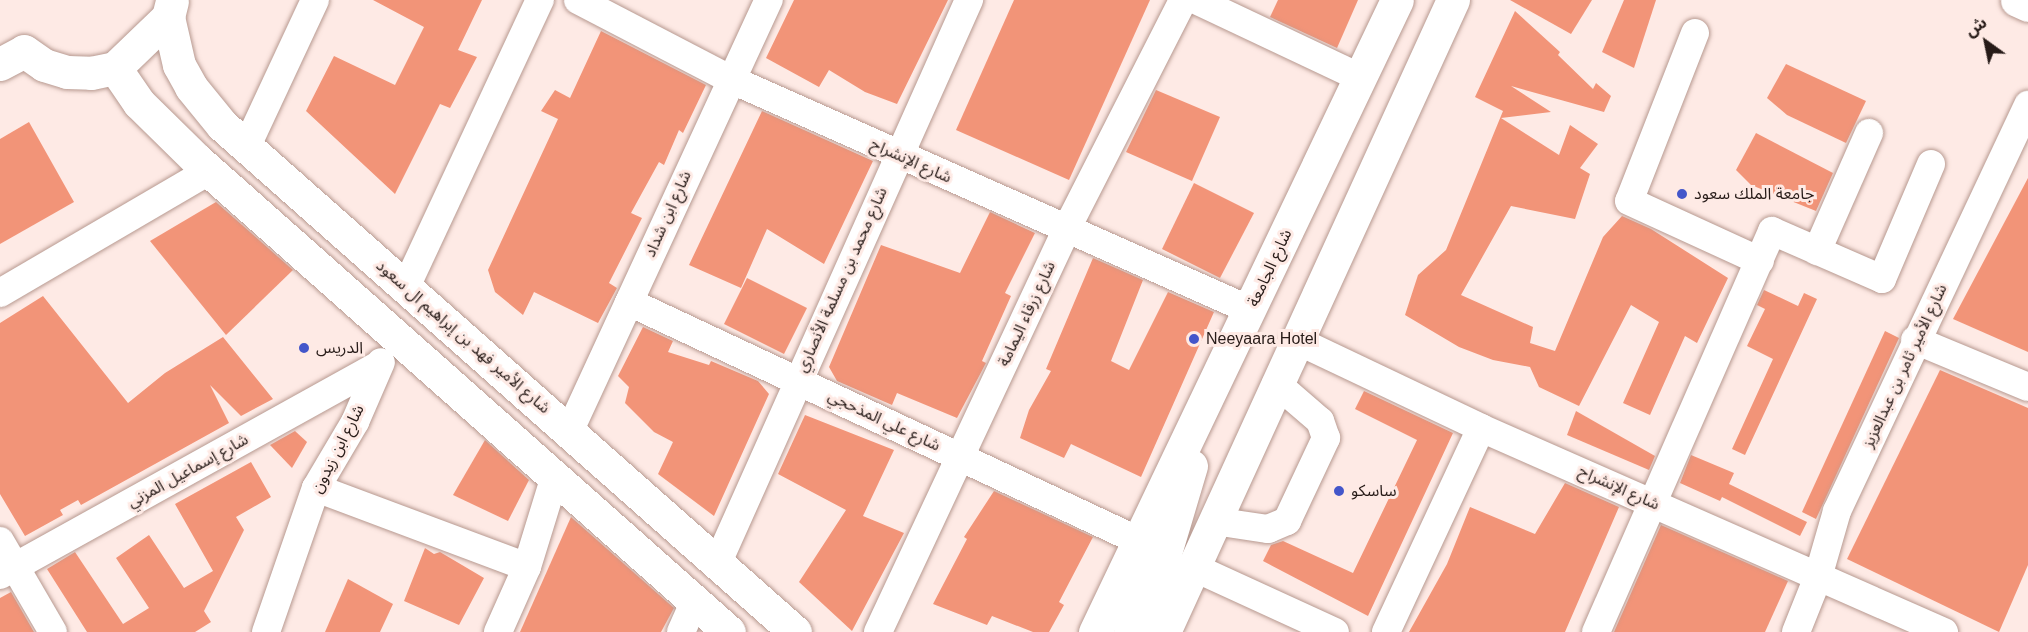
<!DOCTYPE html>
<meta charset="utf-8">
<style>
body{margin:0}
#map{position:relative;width:2028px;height:632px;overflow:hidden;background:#feeae5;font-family:Arial,"Noto Sans Arabic",sans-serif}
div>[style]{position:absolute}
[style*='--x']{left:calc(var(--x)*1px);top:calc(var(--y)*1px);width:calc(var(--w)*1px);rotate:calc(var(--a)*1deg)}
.building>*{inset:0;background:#f29478}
.roads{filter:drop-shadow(0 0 2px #b79990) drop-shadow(0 0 2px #b79990)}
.minor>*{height:28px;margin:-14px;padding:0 14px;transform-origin:14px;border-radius:14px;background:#fff}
.major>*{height:33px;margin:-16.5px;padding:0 16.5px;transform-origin:16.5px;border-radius:16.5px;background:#fff}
.dots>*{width:16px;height:16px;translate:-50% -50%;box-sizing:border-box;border:3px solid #feeae5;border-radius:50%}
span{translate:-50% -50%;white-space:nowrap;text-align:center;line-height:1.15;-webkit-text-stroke:6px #feeae5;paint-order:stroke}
.street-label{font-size:16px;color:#271b18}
.poi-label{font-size:16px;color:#271b18}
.left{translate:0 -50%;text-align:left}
.north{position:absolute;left:1956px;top:12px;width:60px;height:60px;-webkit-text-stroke:4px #feeae5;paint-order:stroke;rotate:327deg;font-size:16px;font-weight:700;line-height:24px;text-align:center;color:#271b18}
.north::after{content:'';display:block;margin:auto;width:21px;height:27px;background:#271b18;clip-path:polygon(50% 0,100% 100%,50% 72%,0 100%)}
</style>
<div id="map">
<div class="building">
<div style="clip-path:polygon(373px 0,482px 0,458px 50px,477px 57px,450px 108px,440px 104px,395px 194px,306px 111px,334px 56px,395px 85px,424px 27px)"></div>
<div style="clip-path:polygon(794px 0,948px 0,897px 104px,865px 92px,829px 70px,819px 87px,766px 58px)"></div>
<div style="clip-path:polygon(1014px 0,1150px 0,1069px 180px,956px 130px)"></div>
<div style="clip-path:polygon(1278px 0,1358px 0,1337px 48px,1270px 17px)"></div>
<div style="clip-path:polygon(1510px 0,1592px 0,1571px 34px)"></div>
<div style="clip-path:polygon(1624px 0,1656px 0,1634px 68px,1602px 52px)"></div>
<div style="clip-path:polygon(1515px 11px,1560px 52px,1558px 55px,1593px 89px,1596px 83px,1611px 96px,1604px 112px,1511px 86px,1551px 112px,1501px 118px,1559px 155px,1570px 125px,1598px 144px,1580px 168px,1590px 174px,1575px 219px,1511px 206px,1461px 295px,1533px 327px,1530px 343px,1555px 351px,1603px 237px,1622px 216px,1651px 229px,1728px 278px,1697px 343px,1685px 336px,1650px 415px,1623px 403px,1659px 322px,1631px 305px,1579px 406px,1539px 387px,1530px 367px,1493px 360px,1459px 347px,1405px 315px,1418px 275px,1446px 250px,1503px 111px,1475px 97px)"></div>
<div style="clip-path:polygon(601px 31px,706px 85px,683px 133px,679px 130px,664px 165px,659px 162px,631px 213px,642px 218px,609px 283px,617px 288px,598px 323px,534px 292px,523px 315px,495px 292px,488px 270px,558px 119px,541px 111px,555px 90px,570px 98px)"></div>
<div style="clip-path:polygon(1786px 64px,1866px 101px,1846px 143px,1787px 115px,1767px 98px)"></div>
<div style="clip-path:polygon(1156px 90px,1220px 117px,1192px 181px,1126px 152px)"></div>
<div style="clip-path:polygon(762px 111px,873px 161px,824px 264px,767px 229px,741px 288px,689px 265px)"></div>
<div style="clip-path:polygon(29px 122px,74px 202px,0 244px,0 139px)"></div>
<div style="clip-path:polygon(1756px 133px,1833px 173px,1816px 211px,1751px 185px,1736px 170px)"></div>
<div style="clip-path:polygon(2028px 178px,2028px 352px,1953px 319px)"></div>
<div style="clip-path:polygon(1194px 183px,1254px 213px,1220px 278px,1162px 249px)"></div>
<div style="clip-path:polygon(216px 202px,293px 270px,226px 335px,150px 241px)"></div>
<div style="clip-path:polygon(990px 212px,1035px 233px,1005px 293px,1011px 296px,982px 361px,986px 363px,957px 418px,897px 393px,892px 405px,837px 381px,829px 367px,881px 245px,960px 273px)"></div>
<div style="clip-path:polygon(1093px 258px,1143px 280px,1111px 361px,1129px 370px,1168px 292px,1214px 312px,1141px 477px,1071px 444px,1064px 458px,1020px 438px,1029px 410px,1051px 371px,1046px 369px)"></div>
<div style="clip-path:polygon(747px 278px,807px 308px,784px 354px,724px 324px)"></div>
<div style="clip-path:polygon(1764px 290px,1798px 306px,1804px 293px,1817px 299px,1745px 455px,1732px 449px,1773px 359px,1747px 346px,1765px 309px,1757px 305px)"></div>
<div style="clip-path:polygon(43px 296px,128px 403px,165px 373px,223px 337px,273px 399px,241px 416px,210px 385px,229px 423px,81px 505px,78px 500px,60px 510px,63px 515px,25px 536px,0 494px,0 323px)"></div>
<div style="clip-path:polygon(643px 327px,673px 341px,668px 352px,709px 365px,711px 361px,758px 381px,769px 394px,714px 516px,658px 474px,673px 442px,654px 432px,625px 403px,629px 387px,618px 376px)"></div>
<div style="clip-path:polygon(1885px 331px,1899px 338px,1816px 519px,1802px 512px)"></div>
<div style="clip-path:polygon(1940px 370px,2028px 408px,2028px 565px,1999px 632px,1847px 559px)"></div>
<div style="clip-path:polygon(1364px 391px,1453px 433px,1368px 616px,1263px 561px,1271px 545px,1283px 541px,1353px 573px,1417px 440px,1355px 409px)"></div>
<div style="clip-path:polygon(1576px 411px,1655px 456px,1649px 470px,1567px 435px)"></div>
<div style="clip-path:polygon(805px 415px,894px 450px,863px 516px,904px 533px,852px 631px,799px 582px,846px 510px,778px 474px)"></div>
<div style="clip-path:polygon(295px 431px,307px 442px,292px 468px,270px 445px)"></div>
<div style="clip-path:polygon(485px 440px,529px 480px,508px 521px,453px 495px)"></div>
<div style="clip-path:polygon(1691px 455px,1734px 473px,1729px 484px,1807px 522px,1800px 536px,1722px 497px,1720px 501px,1680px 483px)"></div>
<div style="clip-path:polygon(251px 462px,271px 497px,236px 517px,244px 530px,204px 611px,211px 622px,195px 632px,87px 632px,47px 569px,75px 552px,123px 624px,149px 608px,116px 558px,149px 535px,184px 588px,213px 571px,175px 504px)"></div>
<div style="clip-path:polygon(1565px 483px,1619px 507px,1565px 632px,1409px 632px,1447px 564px,1470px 507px,1535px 534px)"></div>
<div style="clip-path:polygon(994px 491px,1093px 537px,1059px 602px,1064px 605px,1049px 632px,1033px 632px,992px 616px,987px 625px,933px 604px,967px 539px,964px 537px)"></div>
<div style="clip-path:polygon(571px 517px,674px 608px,661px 632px,520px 632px)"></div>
<div style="clip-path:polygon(1661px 525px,1788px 581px,1765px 632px,1614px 632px)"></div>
<div style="clip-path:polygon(425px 548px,434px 554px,440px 552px,484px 578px,459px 625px,404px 601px)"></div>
<div style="clip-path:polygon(348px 579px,393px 604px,380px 632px,325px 632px)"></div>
<div style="clip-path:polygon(11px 592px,34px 632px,0 632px,0 598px)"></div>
</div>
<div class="roads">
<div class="minor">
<div style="--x:578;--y:0;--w:171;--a:27.5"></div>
<div style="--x:730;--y:79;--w:569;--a:23.95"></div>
<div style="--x:1196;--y:0;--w:180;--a:25.3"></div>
<div style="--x:1695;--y:33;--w:180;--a:111.4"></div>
<div style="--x:1629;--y:201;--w:144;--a:24.6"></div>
<div style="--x:246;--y:148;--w:163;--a:-65"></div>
<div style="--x:1817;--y:251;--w:129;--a:-66.2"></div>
<div style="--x:406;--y:287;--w:317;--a:-65"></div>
<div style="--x:0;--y:293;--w:242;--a:-30.3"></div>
<div style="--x:629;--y:302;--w:563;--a:25.11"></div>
<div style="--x:1296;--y:340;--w:205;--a:25.4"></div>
<div style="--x:1481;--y:428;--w:506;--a:23.78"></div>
<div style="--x:1915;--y:340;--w:122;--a:22.6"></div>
<div style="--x:570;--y:430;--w:474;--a:-65.2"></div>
<div style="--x:316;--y:488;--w:225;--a:20.5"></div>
<div style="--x:1214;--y:521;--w:55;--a:8.4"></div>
<div style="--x:1268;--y:529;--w:21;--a:-23"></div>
<div style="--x:1287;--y:521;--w:92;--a:-64.8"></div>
<div style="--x:1326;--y:438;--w:18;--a:-109"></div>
<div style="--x:1320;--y:421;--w:58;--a:-139.2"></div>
<div style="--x:0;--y:541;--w:105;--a:59.8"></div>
<div style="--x:718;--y:562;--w:616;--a:-65.93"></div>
<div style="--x:1193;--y:567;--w:156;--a:24.6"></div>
<div style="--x:0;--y:575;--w:431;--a:-29"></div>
<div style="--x:266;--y:632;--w:152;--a:-70.9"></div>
<div style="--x:316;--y:488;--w:77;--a:-59.4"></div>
<div style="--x:355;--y:422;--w:65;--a:-66.6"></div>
<div style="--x:498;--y:632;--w:71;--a:-66"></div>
<div style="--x:527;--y:567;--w:92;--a:-72.9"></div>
<div style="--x:681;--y:632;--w:32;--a:-66"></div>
<div style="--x:878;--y:632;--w:446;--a:-64.9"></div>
<div style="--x:1067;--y:228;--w:256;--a:-63"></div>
<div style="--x:1386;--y:632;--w:225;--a:-65"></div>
<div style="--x:1596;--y:632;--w:438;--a:-66.3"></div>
<div style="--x:1772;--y:231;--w:120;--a:23.6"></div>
<div style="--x:1882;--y:279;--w:125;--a:-66.9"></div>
<div style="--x:1796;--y:632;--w:59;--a:-68.2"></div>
<div style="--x:1818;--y:577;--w:69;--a:-73.9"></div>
<div style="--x:1837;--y:511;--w:449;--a:-64.8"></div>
</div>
<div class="major">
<div style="--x:2017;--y:0;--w:12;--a:24"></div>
<div style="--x:168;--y:17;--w:49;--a:77.1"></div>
<div style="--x:179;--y:65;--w:25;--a:61"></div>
<div style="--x:191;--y:87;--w:49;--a:50.8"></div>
<div style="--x:222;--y:125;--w:765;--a:41.5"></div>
<div style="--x:0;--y:64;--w:27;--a:-28"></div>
<div style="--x:24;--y:51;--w:24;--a:35"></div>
<div style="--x:44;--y:65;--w:24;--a:17"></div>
<div style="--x:67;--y:72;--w:24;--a:2"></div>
<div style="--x:91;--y:73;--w:25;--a:-12"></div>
<div style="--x:115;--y:68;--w:74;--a:-43.9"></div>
<div style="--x:168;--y:17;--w:16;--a:-76"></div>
<div style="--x:115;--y:68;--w:42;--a:55.6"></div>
<div style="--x:139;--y:103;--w:81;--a:44.5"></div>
<div style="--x:197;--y:160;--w:711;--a:41.58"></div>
<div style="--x:1095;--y:632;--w:700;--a:-64.46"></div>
<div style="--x:1130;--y:632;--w:86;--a:-66.1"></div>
<div style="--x:1165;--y:553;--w:91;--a:-73.4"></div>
<div style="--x:1164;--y:632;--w:695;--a:-65.43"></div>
</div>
</div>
<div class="dots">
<div style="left:1682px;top:194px;background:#4356ca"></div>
<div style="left:1194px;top:339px;background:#4356ca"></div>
<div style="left:304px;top:348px;background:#4356ca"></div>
<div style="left:1339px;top:491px;background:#4356ca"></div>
</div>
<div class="street-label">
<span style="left:911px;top:161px;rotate:24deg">شارع الإنشراح</span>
<span style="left:668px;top:214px;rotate:-66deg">شارع ابن شداد</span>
<span style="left:1270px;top:268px;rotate:-65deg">شارع الجامعة</span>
<span style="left:842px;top:280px;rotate:-66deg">شارع محمد بن مسلمة الأنصاري</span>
<span style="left:1027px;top:314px;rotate:-65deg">شارع زرقاء اليمامة</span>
<span style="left:463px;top:337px;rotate:41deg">شارع الأمير فهد بن إبراهيم ال سعود</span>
<span style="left:1905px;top:366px;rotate:-65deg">شارع الأمير ثامر بن عبدالعزيز</span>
<span style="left:884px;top:421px;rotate:25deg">شارع علي المذحجي</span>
<span style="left:338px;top:449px;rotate:-63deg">شارع ابن زيدون</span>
<span style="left:188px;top:471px;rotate:-29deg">شارع إسماعيل المزني</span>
<span style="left:1619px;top:488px;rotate:24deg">شارع الإنشراح</span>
</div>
<div class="poi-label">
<span class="left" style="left:1694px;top:194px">جامعة الملك سعود</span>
<span class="left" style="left:1206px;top:339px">Neeyaara Hotel</span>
<span class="left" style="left:316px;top:348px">الدريس</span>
<span class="left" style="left:1351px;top:491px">ساسكو</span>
</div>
<div class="north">ش</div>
</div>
